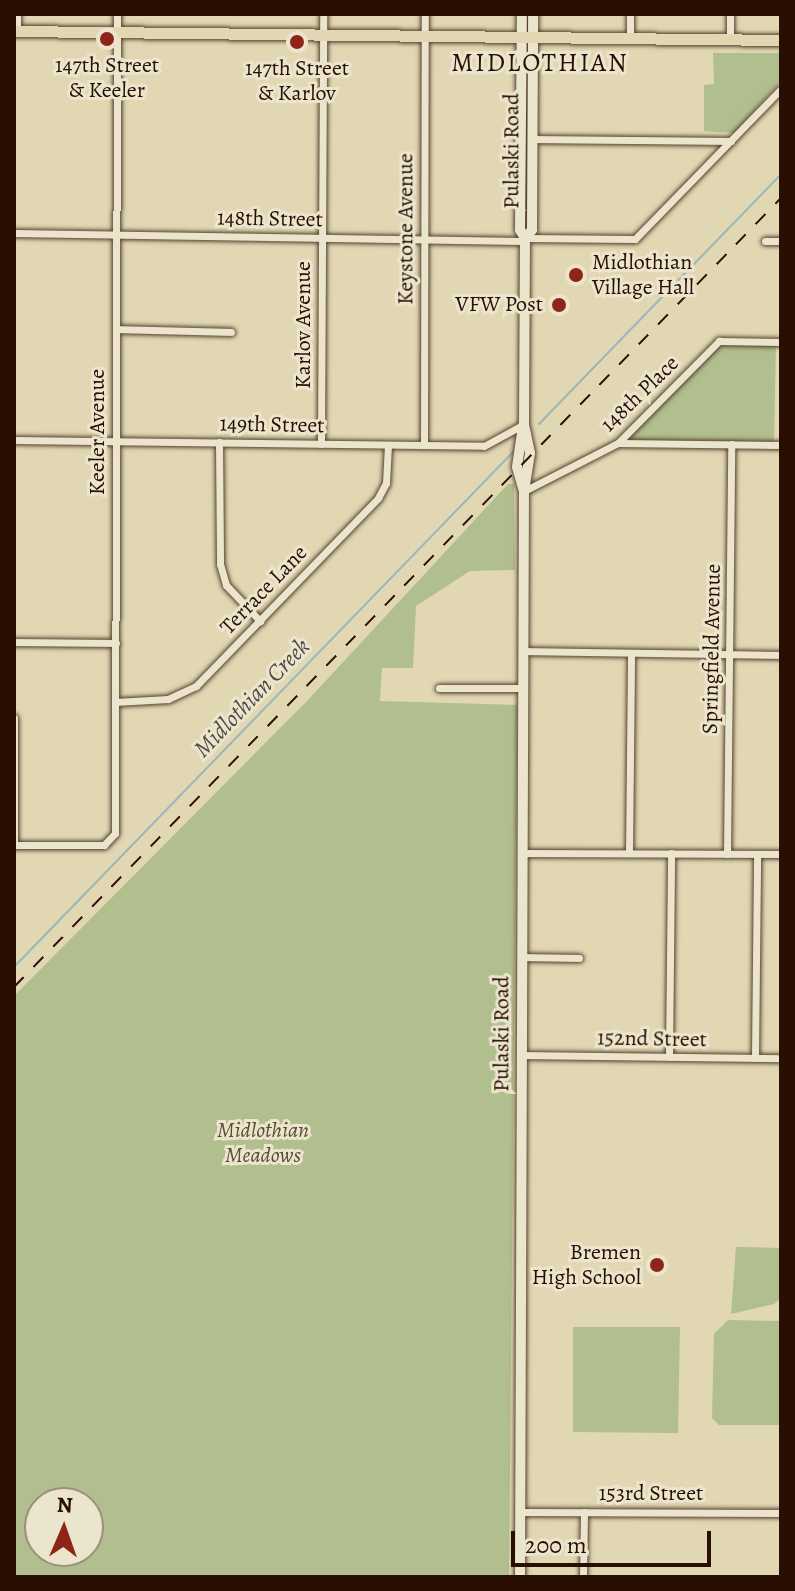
<!DOCTYPE html>
<style>
body{margin:0}
#map{position:relative;width:795px;height:1591px;overflow:hidden;background:#e1d7b2;font-family:Alegreya,serif}
div>[style]{position:absolute}
[style*='--x']{left:calc(var(--x)*1px);top:calc(var(--y)*1px);width:calc(var(--w)*1px);rotate:calc(var(--a)*1deg)}
.green>*{inset:0;background:#b1be8d}
.stream>*{height:2px;margin:-1px;padding:0 1px;transform-origin:1px;border-radius:1px;background:#9ab7b8}
.roads{filter:drop-shadow(0 0 2px #57412f) drop-shadow(0 0 2px #57412f)}
.minor>*{height:7px;margin:-3.5px;padding:0 3.5px;transform-origin:3.5px;border-radius:3.5px;background:#ece5cd}
.secondary>*{height:10px;margin:-5px;padding:0 5px;transform-origin:5px;border-radius:5px;background:#ece5cd}
.primary>*{height:11px;margin:-5.5px;padding:0 5.5px;transform-origin:5.5px;border-radius:5.5px;background:#e1d7b2}
.rail>*{height:2px;margin-top:-1px;transform-origin:0;background:repeating-linear-gradient(90deg,#290f03 0 14px,transparent 0 28px)}
.dots>*{width:22px;height:22px;translate:-50% -50%;box-sizing:border-box;border:4px solid #ece5cd;border-radius:50%}
span{translate:-50% -50%;white-space:nowrap;text-align:center;line-height:1.15;-webkit-text-stroke:6px #ece5cd;paint-order:stroke}
.poi-label{font-size:22px;color:#290f03}
.left{translate:0 -50%;text-align:left}
.right{translate:-100% -50%;text-align:right}
.street-label{font-size:22px;color:#290f03}
.park-label{font-size:22px;color:#594c33;font-style:italic}
.water-label{font-size:24px;color:#514a42;font-style:italic}
.quarter-label{font-size:26px;color:#290f03;letter-spacing:2px}
.frame{position:absolute;inset:0;border:16px solid #290f03;pointer-events:none}
.north{position:absolute;left:24px;top:1487px;width:80px;height:80px;box-sizing:border-box;background:#ece5cd;border:2px solid #9e8f7c;border-radius:50%;rotate:2deg;font-size:22px;font-weight:700;line-height:32px;text-align:center;color:#290f03}
.north::after{content:'';display:block;margin:auto;width:28px;height:36px;background:#8f2418;clip-path:polygon(50% 0,100% 100%,50% 72%,0 100%)}
.scale{position:absolute;left:511px;top:1531px;width:200px;height:36px;box-sizing:border-box;border:4px solid #290f03;border-top:0;padding-left:10px;font-size:24px;line-height:28px;white-space:nowrap;color:#290f03;-webkit-text-stroke:6px #ece5cd;paint-order:stroke}
</style>
<div id="map">
<div class="green">
<div style="clip-path:polygon(713px 53px,781px 53px,781px 81px,734px 133px,704px 131px,704px 85px,714px 84px)"></div>
<div style="clip-path:polygon(719px 341px,776px 342px,774px 445px,618px 443px)"></div>
<div style="clip-path:polygon(evenodd,508px 484px,514px 484px,515px 570px,470px 571px,416px 606px,413px 668px,382px 668px,380px 701px,517px 705px,509px 1577px,14px 1577px,14px 996px,308px 700px,508px 484px,40px 1503px,88px 1503px,88px 1551px,40px 1551px,40px 1503px)"></div>
<div style="clip-path:polygon(736px 1247px,781px 1248px,781px 1298px,774px 1304px,731px 1314px)"></div>
<div style="clip-path:polygon(728px 1320px,781px 1321px,781px 1425px,719px 1425px,712px 1418px,714px 1334px)"></div>
<div style="clip-path:polygon(573px 1327px,680px 1327px,678px 1433px,573px 1432px)"></div>
</div>
<div class="stream">
<div style="--x:539;--y:424;--w:348;--a:-45.9"></div>
<div style="--x:14;--y:967;--w:717;--a:-45.9"></div>
</div>
<div class="roads">
<div class="minor">
<div style="--x:630;--y:14;--w:25;--a:90"></div>
<div style="--x:17;--y:31;--w:17;--a:-90"></div>
<div style="--x:730;--y:40;--w:26;--a:-90"></div>
<div style="--x:532;--y:139;--w:199;--a:0.6"></div>
<div style="--x:14;--y:233;--w:511;--a:0.9"></div>
<div style="--x:525;--y:238;--w:110;--a:0.5"></div>
<div style="--x:635;--y:239;--w:209;--a:-45.8"></div>
<div style="--x:765;--y:241;--w:16;--a:0"></div>
<div style="--x:116;--y:329;--w:115;--a:1.5"></div>
<div style="--x:14;--y:440;--w:470;--a:0.7"></div>
<div style="--x:484;--y:446;--w:46;--a:-28.8"></div>
<div style="--x:219;--y:442;--w:122;--a:89.5"></div>
<div style="--x:220;--y:564;--w:22;--a:74"></div>
<div style="--x:226;--y:585;--w:50;--a:46.6"></div>
<div style="--x:619;--y:443;--w:162;--a:0.7"></div>
<div style="--x:321;--y:444;--w:430;--a:-89.7"></div>
<div style="--x:424;--y:445;--w:431;--a:-89.9"></div>
<div style="--x:524;--y:491;--w:106;--a:-27.1"></div>
<div style="--x:618;--y:443;--w:144;--a:-45.3"></div>
<div style="--x:719;--y:341;--w:62;--a:0.9"></div>
<div style="--x:14;--y:642;--w:102;--a:0.6"></div>
<div style="--x:523;--y:651;--w:258;--a:0.9"></div>
<div style="--x:439;--y:688;--w:84;--a:0"></div>
<div style="--x:115;--y:702;--w:53;--a:-3.2"></div>
<div style="--x:168;--y:699;--w:31;--a:-25"></div>
<div style="--x:196;--y:686;--w:262;--a:-45.9"></div>
<div style="--x:378;--y:498;--w:17;--a:-62"></div>
<div style="--x:386;--y:483;--w:38;--a:-87"></div>
<div style="--x:14;--y:845;--w:90;--a:0"></div>
<div style="--x:104;--y:845;--w:16;--a:-47"></div>
<div style="--x:115;--y:833;--w:819;--a:-89.86"></div>
<div style="--x:14;--y:845;--w:127;--a:-90"></div>
<div style="--x:522;--y:853;--w:259;--a:0.2"></div>
<div style="--x:629;--y:853;--w:200;--a:-89.4"></div>
<div style="--x:727;--y:854;--w:410;--a:-89.4"></div>
<div style="--x:522;--y:957;--w:57;--a:1"></div>
<div style="--x:522;--y:1055;--w:259;--a:0.7"></div>
<div style="--x:669;--y:1057;--w:204;--a:-89.4"></div>
<div style="--x:755;--y:1058;--w:204;--a:-89.4"></div>
<div style="--x:520;--y:1512;--w:261;--a:0.2"></div>
<div style="--x:583;--y:1577;--w:65;--a:-89.1"></div>
</div>
<div class="secondary">
<div style="--x:525;--y:238;--w:11;--a:-49"></div>
<div style="--x:532;--y:230;--w:216;--a:-89.7"></div>
<div style="--x:523;--y:426;--w:41;--a:98.3"></div>
<div style="--x:517;--y:467;--w:25;--a:74"></div>
<div style="--x:520;--y:1577;--w:1086;--a:-89.79"></div>
<div style="--x:524;--y:491;--w:38;--a:-81"></div>
<div style="--x:530;--y:453;--w:30;--a:-102"></div>
<div style="--x:524;--y:424;--w:186;--a:-89.7"></div>
<div style="--x:525;--y:238;--w:9;--a:-122"></div>
<div style="--x:520;--y:230;--w:216;--a:-89.5"></div>
</div>
<div class="primary">
<div style="--x:14;--y:31;--w:767;--a:0.67"></div>
</div>
</div>
<div class="rail">
<div style="--x:14;--y:987;--w:1100;--a:-45.81"></div>
</div>
<div class="dots">
<div style="left:107px;top:39px;background:#8f2418"></div>
<div style="left:297px;top:42px;background:#8f2418"></div>
<div style="left:576px;top:275px;background:#8f2418"></div>
<div style="left:559px;top:305px;background:#8f2418"></div>
<div style="left:657px;top:1265px;background:#8f2418"></div>
</div>
<div class="poi-label">
<span style="left:107px;top:78px">147th Street<br>&amp; Keeler</span>
<span style="left:297px;top:81px">147th Street<br>&amp; Karlov</span>
<span class="left" style="left:592px;top:275px">Midlothian<br>Village Hall</span>
<span class="right" style="left:543px;top:305px">VFW Post</span>
<span class="right" style="left:641px;top:1265px">Bremen<br>High School</span>
</div>
<div class="street-label">
<span style="left:512px;top:151px;rotate:-90deg">Pulaski Road</span>
<span style="left:270px;top:219px;rotate:1deg">148th Street</span>
<span style="left:406px;top:229px;rotate:-90deg">Keystone Avenue</span>
<span style="left:304px;top:325px;rotate:-90deg">Karlov Avenue</span>
<span style="left:640px;top:394px;rotate:-44deg">148th Place</span>
<span style="left:272px;top:425px;rotate:1deg">149th Street</span>
<span style="left:98px;top:432px;rotate:-90deg">Keeler Avenue</span>
<span style="left:264px;top:590px;rotate:-46deg">Terrace Lane</span>
<span style="left:712px;top:649px;rotate:-89deg">Springfield Avenue</span>
<span style="left:502px;top:1034px;rotate:-90deg">Pulaski Road</span>
<span style="left:652px;top:1039px;rotate:1deg">152nd Street</span>
<span style="left:651px;top:1494px">153rd Street</span>
</div>
<div class="park-label">
<span style="left:263px;top:1143px">Midlothian<br>Meadows</span>
</div>
<div class="water-label">
<span style="left:252px;top:698px;rotate:-46deg">Midlothian Creek</span>
</div>
<div class="quarter-label">
<span style="left:540px;top:63px">MIDLOTHIAN</span>
</div>
<div class="frame"></div>
<div class="north">N</div>
<div class="scale">200 m</div>
</div>
